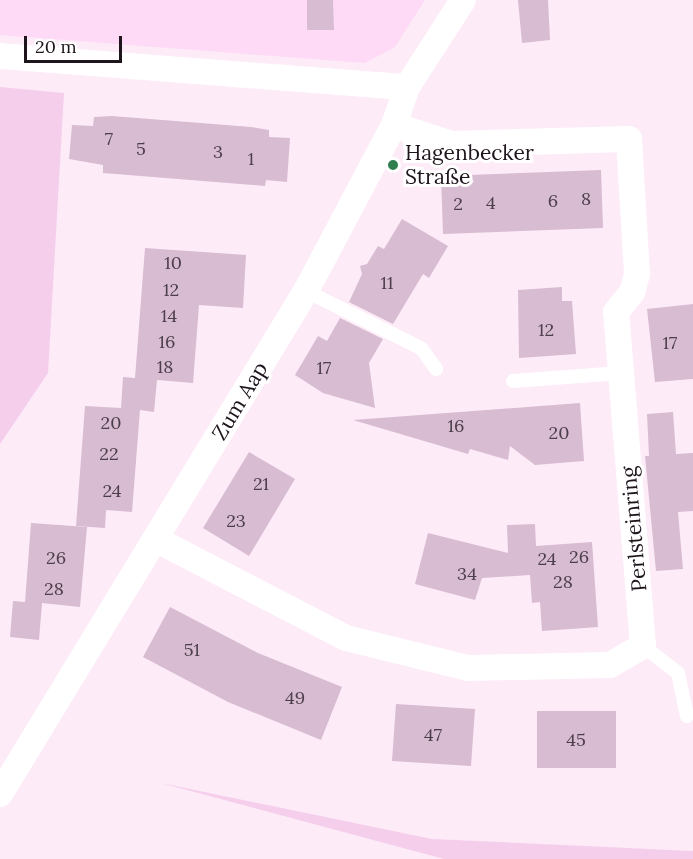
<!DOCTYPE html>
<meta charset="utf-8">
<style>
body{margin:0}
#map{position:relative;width:693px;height:859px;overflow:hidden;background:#fdebf8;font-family:Lora,serif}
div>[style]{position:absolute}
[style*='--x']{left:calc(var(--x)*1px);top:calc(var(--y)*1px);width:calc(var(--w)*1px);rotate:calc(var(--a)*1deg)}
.built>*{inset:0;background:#fedaf6}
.green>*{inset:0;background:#f5ceec}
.building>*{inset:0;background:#d8bcd2}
.service>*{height:14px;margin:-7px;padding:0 7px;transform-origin:7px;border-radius:7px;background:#fff}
.minor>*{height:26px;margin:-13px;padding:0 13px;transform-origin:13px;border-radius:13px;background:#fff}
.dots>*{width:16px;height:16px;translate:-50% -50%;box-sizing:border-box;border:3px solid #fff;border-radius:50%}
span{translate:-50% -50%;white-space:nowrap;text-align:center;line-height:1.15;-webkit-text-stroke:6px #fff;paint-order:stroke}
.number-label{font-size:18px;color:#4c3e4a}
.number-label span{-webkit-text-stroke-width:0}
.poi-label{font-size:21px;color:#1e141c}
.left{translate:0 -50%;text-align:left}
.street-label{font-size:21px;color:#1e141c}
.scale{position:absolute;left:24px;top:36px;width:98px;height:27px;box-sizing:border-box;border:3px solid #1e141c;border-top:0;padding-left:8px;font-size:18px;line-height:21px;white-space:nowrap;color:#1e141c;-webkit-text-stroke:4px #fff;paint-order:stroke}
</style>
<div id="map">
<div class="built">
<div style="clip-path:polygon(0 0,425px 0,395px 47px,365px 63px,0 35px)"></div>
</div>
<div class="green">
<div style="clip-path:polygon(0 87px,64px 93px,48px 373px,0 444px)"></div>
<div style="clip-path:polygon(161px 783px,432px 839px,693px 851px,693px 859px,444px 859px)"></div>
</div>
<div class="building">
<div style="clip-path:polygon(307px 0,333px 0,334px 30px,307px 30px)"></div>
<div style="clip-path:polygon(518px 0,548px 0,550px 40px,522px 43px)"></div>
<div style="clip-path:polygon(112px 116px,251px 127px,269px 130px,269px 137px,290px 138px,287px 182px,266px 180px,265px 186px,103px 173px,103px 165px,69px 159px,72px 125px,93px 126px,94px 117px)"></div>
<div style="clip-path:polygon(601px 170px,603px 228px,443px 234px,441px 176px)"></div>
<div style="clip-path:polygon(402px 219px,448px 246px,429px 278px,423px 274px,393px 324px,349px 302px,362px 274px,360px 266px,367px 264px,378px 246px,384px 249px)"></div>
<div style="clip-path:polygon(145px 248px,246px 255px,243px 308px,199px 305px,193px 383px,157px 380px,154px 412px,140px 410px,132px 512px,106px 510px,105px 528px,76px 526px,85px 406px,121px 408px,123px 377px,135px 378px)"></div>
<div style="clip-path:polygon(562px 287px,562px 301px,572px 301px,576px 354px,519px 358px,518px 290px)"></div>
<div style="clip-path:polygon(693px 304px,693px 379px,655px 382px,647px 309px)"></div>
<div style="clip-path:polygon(340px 318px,383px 339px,369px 363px,375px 408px,323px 393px,295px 375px,318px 336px,327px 341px)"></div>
<div style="clip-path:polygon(580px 403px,584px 461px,535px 465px,510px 446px,508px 460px,470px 449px,468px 454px,353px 420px)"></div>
<div style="clip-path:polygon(673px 412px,676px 454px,693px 453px,693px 511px,678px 512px,683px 569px,656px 571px,645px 456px,649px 456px,647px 414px)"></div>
<div style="clip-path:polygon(249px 452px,295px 479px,249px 556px,203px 528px)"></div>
<div style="clip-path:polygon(31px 523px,87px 527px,80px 607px,42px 603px,39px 640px,10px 637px,13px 601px,25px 602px)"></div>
<div style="clip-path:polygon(535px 524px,536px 546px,592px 542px,598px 627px,542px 631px,540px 602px,532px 603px,530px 575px,482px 578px,475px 600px,415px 584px,428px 533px,508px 553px,507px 525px)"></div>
<div style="clip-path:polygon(170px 607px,258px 653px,342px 687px,321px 740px,228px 702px,143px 657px)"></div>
<div style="clip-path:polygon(396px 704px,475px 709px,471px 766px,392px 761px)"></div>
<div style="clip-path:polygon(537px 711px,616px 711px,616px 768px,537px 768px)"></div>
</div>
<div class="service">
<div style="--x:306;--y:291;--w:128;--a:26.4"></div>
<div style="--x:421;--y:348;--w:26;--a:54"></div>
<div style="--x:513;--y:381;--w:108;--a:-4.2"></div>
<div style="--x:643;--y:646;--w:44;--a:37.6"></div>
<div style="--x:678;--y:673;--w:44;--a:78.2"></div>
</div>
<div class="minor">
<div style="--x:0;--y:56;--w:408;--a:4.4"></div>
<div style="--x:157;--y:540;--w:213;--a:27.4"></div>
<div style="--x:346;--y:638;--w:126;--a:13.8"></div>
<div style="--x:468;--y:668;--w:142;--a:-1.2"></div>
<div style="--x:610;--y:665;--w:38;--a:-30"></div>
<div style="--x:643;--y:646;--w:335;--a:-94.6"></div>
<div style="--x:616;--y:312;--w:26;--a:-51"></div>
<div style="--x:632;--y:292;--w:19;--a:-74"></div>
<div style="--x:637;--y:274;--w:135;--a:-93.4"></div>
<div style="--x:629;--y:139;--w:177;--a:178.4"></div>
<div style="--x:452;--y:144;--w:61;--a:-161.9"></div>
<div style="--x:0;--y:794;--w:589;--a:-58.69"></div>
<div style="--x:306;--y:291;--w:188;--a:-62.1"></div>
<div style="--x:394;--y:125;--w:40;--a:-71.1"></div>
<div style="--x:407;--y:87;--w:103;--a:-57.2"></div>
</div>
<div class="dots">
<div style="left:393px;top:165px;background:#2f7f4f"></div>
</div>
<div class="number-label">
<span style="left:109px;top:139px">7</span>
<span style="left:141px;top:149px">5</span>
<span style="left:218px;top:152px">3</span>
<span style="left:251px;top:159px">1</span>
<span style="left:586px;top:199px">8</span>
<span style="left:553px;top:201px">6</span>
<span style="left:491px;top:203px">4</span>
<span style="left:458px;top:204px">2</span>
<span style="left:173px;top:263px">10</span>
<span style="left:387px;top:283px">11</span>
<span style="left:171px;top:290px">12</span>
<span style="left:169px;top:316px">14</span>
<span style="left:546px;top:330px">12</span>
<span style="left:167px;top:342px">16</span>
<span style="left:670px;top:343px">17</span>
<span style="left:165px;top:367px">18</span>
<span style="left:324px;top:368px">17</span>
<span style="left:111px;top:423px">20</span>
<span style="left:456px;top:426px">16</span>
<span style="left:559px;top:433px">20</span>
<span style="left:109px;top:454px">22</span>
<span style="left:261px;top:484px">21</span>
<span style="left:112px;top:491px">24</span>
<span style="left:236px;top:521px">23</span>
<span style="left:579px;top:557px">26</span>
<span style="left:56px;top:558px">26</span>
<span style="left:547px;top:559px">24</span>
<span style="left:467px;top:574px">34</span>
<span style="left:563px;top:582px">28</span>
<span style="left:54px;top:589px">28</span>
<span style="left:192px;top:650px">51</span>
<span style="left:295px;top:698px">49</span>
<span style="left:433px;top:735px">47</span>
<span style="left:576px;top:740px">45</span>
</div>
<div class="poi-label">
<span class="left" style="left:405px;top:165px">Hagenbecker<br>Straße</span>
</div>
<div class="street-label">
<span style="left:240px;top:401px;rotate:-59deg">Zum Aap</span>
<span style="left:634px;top:529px;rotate:-95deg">Perlsteinring</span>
</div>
<div class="scale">20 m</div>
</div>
